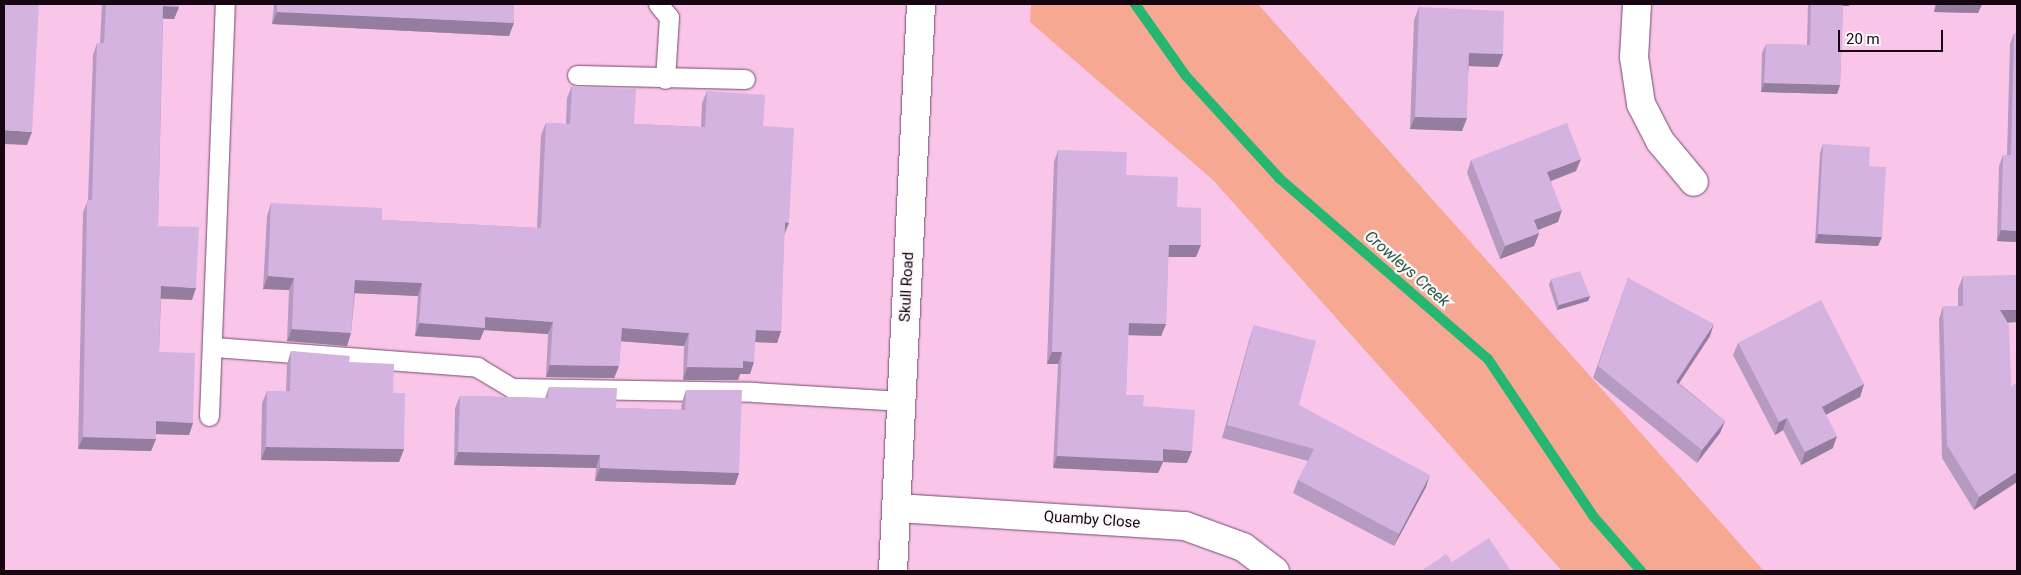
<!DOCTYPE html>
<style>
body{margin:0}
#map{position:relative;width:2021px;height:575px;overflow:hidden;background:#f9c6ea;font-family:Roboto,sans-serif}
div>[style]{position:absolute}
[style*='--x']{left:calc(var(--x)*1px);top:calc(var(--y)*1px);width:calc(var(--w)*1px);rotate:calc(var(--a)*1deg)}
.green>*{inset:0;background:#f6a892}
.stream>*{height:10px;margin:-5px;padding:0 5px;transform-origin:5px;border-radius:5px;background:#25b672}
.roads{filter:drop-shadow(0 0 1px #754a6a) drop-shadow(0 0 1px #754a6a)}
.service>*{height:19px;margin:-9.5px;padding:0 9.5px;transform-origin:9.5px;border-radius:9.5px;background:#fff}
.minor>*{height:28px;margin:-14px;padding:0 14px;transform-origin:14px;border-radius:14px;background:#fff}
.tertiary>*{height:28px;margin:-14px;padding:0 14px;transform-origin:14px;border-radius:14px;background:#fff}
.wall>*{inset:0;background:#b69ac2}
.shaded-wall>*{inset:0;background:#947d9e}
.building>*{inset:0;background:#d4b3e1}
span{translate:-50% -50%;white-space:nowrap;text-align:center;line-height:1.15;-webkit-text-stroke:4.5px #fcf7fb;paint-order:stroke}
.street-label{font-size:15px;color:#160612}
.water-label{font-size:16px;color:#275a3d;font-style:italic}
.frame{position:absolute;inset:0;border:5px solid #160612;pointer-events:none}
.scale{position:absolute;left:1838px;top:30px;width:105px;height:22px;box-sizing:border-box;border:2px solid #160612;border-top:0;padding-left:6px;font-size:15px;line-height:18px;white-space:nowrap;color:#160612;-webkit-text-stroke:4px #fcf7fb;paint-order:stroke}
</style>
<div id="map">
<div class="green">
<div style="clip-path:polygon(1031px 4px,1258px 4px,1764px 571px,1562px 571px,1213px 180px,1030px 22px)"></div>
</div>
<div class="stream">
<div style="--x:1135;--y:4;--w:88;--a:54.7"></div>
<div style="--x:1186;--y:76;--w:138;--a:47.6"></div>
<div style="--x:1279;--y:178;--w:276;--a:40.9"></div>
<div style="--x:1488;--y:359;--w:189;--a:56.2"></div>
<div style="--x:1593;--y:516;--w:73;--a:48.9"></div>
</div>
<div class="roads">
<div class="service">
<div style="--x:658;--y:4;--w:17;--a:50"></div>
<div style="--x:669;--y:17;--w:62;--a:93.7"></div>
<div style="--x:577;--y:75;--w:168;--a:1.4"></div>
<div style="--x:214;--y:347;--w:264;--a:4.3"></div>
<div style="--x:477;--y:367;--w:41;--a:31"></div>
<div style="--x:512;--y:388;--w:242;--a:0.9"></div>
<div style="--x:754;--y:392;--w:147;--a:3.5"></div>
<div style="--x:209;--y:416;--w:412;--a:-87.8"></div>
</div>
<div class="minor">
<div style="--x:1637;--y:4;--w:53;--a:93.2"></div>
<div style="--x:1634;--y:57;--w:48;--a:81.5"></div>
<div style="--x:1641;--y:104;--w:42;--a:62.8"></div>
<div style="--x:1660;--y:141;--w:53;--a:50.3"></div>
<div style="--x:897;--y:508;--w:289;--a:3.6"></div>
<div style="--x:1185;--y:526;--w:62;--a:19.9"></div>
<div style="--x:1243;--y:547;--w:40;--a:37"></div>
</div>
<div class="tertiary">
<div style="--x:893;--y:571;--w:568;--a:-87.17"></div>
</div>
</div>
<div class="wall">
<div style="clip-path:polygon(102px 4px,179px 4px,179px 7px,174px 19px,163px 19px,158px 226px,192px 300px,161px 299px,159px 352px,193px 423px,189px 435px,156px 434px,156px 439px,151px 451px,78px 449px,83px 212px,88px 200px,93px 55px,97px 43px,100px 43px)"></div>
<div style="clip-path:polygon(274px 4px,514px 4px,509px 36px,272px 24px)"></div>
<div style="clip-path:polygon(1808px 4px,1850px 4px,1849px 6px,1843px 6px,1840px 85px,1837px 94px,1761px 92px,1762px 53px,1766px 44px,1807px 45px)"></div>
<div style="clip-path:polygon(1935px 4px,1982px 4px,1978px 13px,1934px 12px)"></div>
<div style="clip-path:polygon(1419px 7px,1503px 54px,1498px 67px,1469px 66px,1462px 131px,1410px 129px,1414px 20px)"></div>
<div style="clip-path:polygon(2014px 33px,2017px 242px,1997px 241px,1999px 166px,2003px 155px,2007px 155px,2010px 44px)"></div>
<div style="clip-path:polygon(572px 86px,634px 124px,701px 127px,702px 103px,707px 91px,763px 126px,784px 234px,781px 331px,777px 343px,755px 342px,750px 374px,740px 374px,738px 380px,683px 380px,684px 346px,621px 341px,619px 366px,614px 378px,546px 377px,548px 334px,484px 330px,480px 340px,415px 336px,418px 296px,355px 293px,351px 333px,347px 346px,287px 341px,289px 290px,263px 289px,267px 216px,271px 203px,382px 220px,537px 228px,541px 135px,546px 123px,566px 124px,567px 98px)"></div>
<div style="clip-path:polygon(1823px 144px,1869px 166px,1878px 246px,1815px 243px,1820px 153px)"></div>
<div style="clip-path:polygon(1058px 150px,1177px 207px,1196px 257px,1168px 257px,1166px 324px,1161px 336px,1128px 335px,1126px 395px,1143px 406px,1187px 463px,1163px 462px,1158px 473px,1053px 468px,1058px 364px,1047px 364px,1054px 162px)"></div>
<div style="clip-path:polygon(1471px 160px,1576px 171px,1551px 181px,1558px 222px,1538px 230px,1539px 233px,1534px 246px,1500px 259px,1467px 173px)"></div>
<div style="clip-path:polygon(1963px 276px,2017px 322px,2008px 323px,2011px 387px,2017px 383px,2017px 482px,1974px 510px,1942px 458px,1939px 319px,1943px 306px,1958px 306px,1958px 289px)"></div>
<div style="clip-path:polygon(1628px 278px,1710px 336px,1679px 383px,1725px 421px,1720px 433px,1697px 463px,1593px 378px)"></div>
<div style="clip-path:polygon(1551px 279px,1590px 296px,1588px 301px,1557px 310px,1549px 285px)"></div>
<div style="clip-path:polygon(1254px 325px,1299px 405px,1426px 487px,1394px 546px,1293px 493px,1298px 480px,1308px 461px,1222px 438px,1250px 337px)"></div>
<div style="clip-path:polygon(1738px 343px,1864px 384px,1860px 397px,1826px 414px,1833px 448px,1801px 465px,1783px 430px,1775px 435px,1733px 355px)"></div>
<div style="clip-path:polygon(291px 351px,349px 362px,393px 393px,404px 449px,399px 462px,261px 460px,262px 403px,267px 391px,286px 391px,287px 364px)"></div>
<div style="clip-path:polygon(549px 387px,616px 408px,681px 410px,682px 402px,686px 390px,739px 473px,735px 485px,595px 481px,596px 468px,454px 465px,455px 408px,460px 396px,545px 398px)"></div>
</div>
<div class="shaded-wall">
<div style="clip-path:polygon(1841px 4px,1850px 4px,1849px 6px,1840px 6px)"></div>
<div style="clip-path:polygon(1937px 4px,1982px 4px,1978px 13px,1934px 12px)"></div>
<div style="clip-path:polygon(163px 6px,179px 7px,174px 19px,159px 18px)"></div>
<div style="clip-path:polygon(277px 12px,514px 23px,509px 36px,272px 24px)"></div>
<div style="clip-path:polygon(1469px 53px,1503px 54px,1498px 67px,1465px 66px)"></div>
<div style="clip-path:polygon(1764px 83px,1840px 85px,1837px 94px,1761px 92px)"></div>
<div style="clip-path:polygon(1415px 117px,1467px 118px,1462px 131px,1410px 129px)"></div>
<div style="clip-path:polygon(4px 130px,32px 132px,27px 145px,4px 144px)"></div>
<div style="clip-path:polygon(1581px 159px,1576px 171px,1543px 184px,1547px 172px)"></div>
<div style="clip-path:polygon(1562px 210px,1558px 222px,1530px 233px,1534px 220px)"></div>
<div style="clip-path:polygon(785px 222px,789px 223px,784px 235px)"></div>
<div style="clip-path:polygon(2001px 230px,2017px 231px,2017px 242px,1997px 241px)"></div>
<div style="clip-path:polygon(1539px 233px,1534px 246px,1500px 259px,1505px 246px)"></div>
<div style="clip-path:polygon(1818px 234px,1882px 237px,1878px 246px,1815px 243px)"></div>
<div style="clip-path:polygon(1169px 245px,1201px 245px,1196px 257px,1164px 257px)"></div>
<div style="clip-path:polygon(268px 276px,294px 278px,289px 290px,263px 289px)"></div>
<div style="clip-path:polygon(355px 280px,422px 283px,418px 296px,351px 293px)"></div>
<div style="clip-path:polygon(161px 286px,196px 288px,192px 300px,157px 298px)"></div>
<div style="clip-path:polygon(1590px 296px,1588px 301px,1557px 310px,1559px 305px)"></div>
<div style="clip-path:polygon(2000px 310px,2017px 310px,2017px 322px,1995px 323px)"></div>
<div style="clip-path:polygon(485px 317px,553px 322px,548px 334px,484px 330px,480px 340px,415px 336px,419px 323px)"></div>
<div style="clip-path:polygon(1129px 323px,1166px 324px,1161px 336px,1124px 335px)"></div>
<div style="clip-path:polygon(1714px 324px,1710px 336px,1672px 394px,1676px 382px)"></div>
<div style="clip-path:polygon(622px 328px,689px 333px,684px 346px,617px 341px)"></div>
<div style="clip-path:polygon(292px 329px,351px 333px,347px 346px,287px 341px)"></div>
<div style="clip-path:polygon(756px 330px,781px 331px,777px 343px,751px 342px)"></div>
<div style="clip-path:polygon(1052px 352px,1062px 352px,1058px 364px,1047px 364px)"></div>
<div style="clip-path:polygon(743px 361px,754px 362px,750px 374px,740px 374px,738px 380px,683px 380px,687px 367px)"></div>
<div style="clip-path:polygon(550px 365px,619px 366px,614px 378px,546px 377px)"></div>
<div style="clip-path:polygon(1864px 384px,1860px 397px,1818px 419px,1822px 407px)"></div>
<div style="clip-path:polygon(1787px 418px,1783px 430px,1775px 435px,1779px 422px)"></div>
<div style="clip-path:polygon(156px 421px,193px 423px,189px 435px,152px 434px)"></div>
<div style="clip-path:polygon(1725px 421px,1720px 433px,1697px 463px,1702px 450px)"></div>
<div style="clip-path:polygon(1837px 436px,1833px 448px,1801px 465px,1805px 452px)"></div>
<div style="clip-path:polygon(83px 437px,156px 439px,151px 451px,78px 449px)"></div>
<div style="clip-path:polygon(266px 447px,404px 449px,399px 462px,261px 460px)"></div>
<div style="clip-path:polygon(1163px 449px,1192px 451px,1187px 463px,1163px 462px,1158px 473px,1053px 468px,1057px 456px)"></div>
<div style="clip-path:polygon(458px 452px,600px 455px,596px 468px,454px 465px)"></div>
<div style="clip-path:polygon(600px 468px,739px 473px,735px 485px,595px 481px)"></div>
<div style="clip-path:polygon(2017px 472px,2017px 482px,1974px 510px,1979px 497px)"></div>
<div style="clip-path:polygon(1430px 475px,1426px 487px,1394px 546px,1399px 534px)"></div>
</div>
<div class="building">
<div style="clip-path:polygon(4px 4px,39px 4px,32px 132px,4px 130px)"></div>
<div style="clip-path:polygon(106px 4px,179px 4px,179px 7px,163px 6px,158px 226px,199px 227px,196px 288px,161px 286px,159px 352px,195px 353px,193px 423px,156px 421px,156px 439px,83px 437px,87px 200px,92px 200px,97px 43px,104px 43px)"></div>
<div style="clip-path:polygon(277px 4px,514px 4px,514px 23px,277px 12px)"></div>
<div style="clip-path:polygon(1811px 4px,1843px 4px,1840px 85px,1764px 83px,1766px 44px,1810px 45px)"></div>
<div style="clip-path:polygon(1419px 7px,1504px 11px,1503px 54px,1469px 53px,1467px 118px,1415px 117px)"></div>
<div style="clip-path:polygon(2014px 33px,2017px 33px,2017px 231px,2001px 230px,2003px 155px,2011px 155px)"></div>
<div style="clip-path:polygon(572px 86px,636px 89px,634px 124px,705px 127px,707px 91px,765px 95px,763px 126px,794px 128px,789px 223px,785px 222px,781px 331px,756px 330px,754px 362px,743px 361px,743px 368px,687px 367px,689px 333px,622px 328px,619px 366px,550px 365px,553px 322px,485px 317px,485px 328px,419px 323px,422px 283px,355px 280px,351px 333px,292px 329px,294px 278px,268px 276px,271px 203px,382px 208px,382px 220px,541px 228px,546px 123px,570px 124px)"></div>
<div style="clip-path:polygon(1567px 123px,1581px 159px,1547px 172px,1562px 210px,1534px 220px,1539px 233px,1505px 246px,1471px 160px)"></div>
<div style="clip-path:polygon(1823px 144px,1870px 147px,1869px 166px,1886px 167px,1882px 237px,1818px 234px)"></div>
<div style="clip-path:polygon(1058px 150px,1127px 152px,1126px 175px,1178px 177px,1177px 207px,1201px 208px,1201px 245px,1169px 245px,1166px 324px,1129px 323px,1126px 395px,1144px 395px,1143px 406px,1195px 410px,1192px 451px,1163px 449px,1163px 461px,1057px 456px,1062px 352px,1052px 352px)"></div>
<div style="clip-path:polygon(1580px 271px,1590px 296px,1559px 305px,1551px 279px)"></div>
<div style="clip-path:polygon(2017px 275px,2017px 310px,2000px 310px,2009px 325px,2011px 387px,2017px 383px,2017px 472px,1979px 497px,1947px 445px,1943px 306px,1963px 306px,1963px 276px)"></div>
<div style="clip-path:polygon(1628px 278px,1714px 324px,1676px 382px,1725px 421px,1702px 450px,1598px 366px)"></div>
<div style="clip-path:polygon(1821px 300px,1864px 384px,1822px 407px,1837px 436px,1805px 452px,1787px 418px,1779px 422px,1738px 343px)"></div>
<div style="clip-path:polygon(1254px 325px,1316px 341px,1299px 405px,1430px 475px,1399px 534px,1298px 480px,1314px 449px,1227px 425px)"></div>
<div style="clip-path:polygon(291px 351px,350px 356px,349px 362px,394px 364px,393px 393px,405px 393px,404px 449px,266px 447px,267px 391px,290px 391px)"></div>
<div style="clip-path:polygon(549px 387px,617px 388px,616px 408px,685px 410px,686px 390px,742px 390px,739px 473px,600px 468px,600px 455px,458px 452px,460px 396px,548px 398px)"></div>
<div style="clip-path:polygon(1489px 538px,1511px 571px,1421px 571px,1446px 554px,1452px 562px)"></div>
</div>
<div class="street-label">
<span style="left:907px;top:287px;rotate:-87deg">Skull Road</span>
<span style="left:1092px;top:520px;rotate:4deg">Quamby Close</span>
</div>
<div class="water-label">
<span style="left:1407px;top:269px;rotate:41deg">Crowleys Creek</span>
</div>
<div class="frame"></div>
<div class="scale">20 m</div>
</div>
